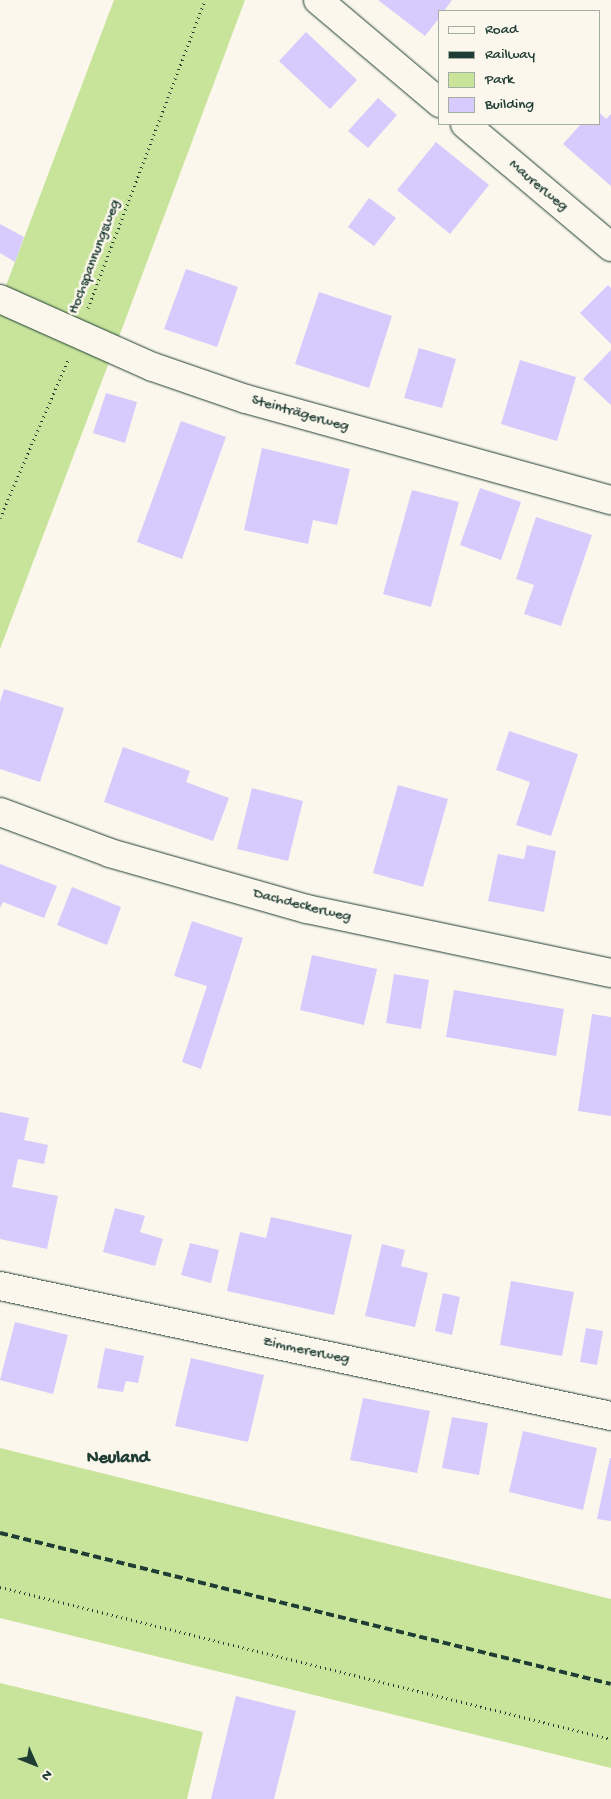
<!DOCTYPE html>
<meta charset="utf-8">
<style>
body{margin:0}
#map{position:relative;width:611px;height:1799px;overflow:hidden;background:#fbf7ec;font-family:"Gochi Hand",sans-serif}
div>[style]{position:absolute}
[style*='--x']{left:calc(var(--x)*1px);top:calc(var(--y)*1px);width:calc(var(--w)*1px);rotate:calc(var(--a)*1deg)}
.green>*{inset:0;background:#c8e49b}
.building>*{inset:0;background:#d7cbfd}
.path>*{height:3px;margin-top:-1.5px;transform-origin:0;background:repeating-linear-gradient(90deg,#1f3d34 0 1px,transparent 0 5px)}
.roads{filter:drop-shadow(0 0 1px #1f3d34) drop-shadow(0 0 1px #1f3d34)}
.minor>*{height:28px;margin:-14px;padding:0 14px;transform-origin:14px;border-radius:14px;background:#fbf7ec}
.rail>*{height:4px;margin-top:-2px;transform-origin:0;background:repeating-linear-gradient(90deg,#1f3d34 0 8px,transparent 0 12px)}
span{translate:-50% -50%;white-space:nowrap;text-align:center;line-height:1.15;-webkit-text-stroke:5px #fbf7ec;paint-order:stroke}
.street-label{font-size:15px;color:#1f3d34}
.quarter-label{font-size:18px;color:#1f3d34;font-weight:700}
.legend{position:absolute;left:438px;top:10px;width:162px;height:115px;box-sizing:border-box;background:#fbf7ec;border:1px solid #a3ada2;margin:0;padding:6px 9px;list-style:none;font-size:15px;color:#1f3d34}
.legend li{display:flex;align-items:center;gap:10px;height:25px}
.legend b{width:25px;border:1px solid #a3ada2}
.north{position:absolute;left:10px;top:1739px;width:50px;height:50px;-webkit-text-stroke:4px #fbf7ec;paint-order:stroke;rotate:134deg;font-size:14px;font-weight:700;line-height:20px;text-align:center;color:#1f3d34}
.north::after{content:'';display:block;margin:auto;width:18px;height:22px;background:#1f3d34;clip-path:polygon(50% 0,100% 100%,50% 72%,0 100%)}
</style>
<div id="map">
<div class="green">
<div style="clip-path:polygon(114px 0,245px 0,117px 342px,4px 291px)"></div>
<div style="clip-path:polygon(0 307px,111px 357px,0 649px)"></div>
<div style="clip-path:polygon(0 1448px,611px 1599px,611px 1768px,0 1618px)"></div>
<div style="clip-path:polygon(0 1683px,203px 1732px,187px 1799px,0 1799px)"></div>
</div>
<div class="building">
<div style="clip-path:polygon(378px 0,452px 0,444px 11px,440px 11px,440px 17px,425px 36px)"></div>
<div style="clip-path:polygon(306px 32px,357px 80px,330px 109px,279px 61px)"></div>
<div style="clip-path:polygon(378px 98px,397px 115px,368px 148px,348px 131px)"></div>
<div style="clip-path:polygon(600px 113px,606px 119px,611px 114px,611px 186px,563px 144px,581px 124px,600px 124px)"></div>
<div style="clip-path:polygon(436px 142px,489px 185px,450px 234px,397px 190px)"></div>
<div style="clip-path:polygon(369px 198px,396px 218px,374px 246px,348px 227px)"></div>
<div style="clip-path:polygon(0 224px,24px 237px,15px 262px,0 253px)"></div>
<div style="clip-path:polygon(186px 269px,238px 287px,217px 347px,164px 329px)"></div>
<div style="clip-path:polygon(608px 285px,611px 288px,611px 344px,580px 313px)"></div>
<div style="clip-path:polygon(319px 292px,392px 316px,369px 388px,295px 364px)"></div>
<div style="clip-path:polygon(419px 348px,456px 359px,442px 408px,404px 398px)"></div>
<div style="clip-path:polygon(611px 350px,611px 405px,583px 379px)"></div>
<div style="clip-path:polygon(520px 360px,576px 377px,557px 441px,501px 424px)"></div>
<div style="clip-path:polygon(106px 393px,137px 402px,125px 443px,93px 433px)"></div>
<div style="clip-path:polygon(181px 421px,226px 437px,182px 559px,137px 542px)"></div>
<div style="clip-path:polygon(262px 448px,350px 469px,337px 525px,313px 520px,308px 544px,244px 530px)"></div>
<div style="clip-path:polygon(480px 488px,521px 502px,501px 560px,460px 545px)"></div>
<div style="clip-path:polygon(412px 490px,459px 502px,431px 607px,383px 594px)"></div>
<div style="clip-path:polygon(536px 517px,592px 535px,561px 626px,524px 614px,534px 585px,516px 579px)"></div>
<div style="clip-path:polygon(4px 689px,64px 708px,40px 782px,0 769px,0 702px)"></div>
<div style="clip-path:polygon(509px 731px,578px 754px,551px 836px,516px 825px,530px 782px,496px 770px)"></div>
<div style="clip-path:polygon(123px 747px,190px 771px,186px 782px,229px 798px,213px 841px,104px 802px)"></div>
<div style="clip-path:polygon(398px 785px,448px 799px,423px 887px,373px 873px)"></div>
<div style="clip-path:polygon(252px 788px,303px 801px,288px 861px,237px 849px)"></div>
<div style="clip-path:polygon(527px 845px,556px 851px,544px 912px,488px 901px,498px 854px,524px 859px)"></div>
<div style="clip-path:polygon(0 864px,57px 886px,44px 918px,3px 902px,0 908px)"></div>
<div style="clip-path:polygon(72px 887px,121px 907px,107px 945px,57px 925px)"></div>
<div style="clip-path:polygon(192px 921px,243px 938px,201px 1069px,182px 1062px,207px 986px,174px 976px)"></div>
<div style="clip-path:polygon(312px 955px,377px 969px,364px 1025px,300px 1010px)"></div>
<div style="clip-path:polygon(394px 974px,429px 980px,421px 1029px,386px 1023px)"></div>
<div style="clip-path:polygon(454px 990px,564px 1009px,556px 1056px,446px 1037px)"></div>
<div style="clip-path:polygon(592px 1014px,611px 1017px,611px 1116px,578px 1111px)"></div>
<div style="clip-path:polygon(0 1112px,29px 1118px,24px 1140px,48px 1145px,44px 1164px,18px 1159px,12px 1187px,58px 1196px,47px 1249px,0 1239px)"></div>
<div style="clip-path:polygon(115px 1208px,145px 1216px,140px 1232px,163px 1239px,155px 1266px,103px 1252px)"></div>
<div style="clip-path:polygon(271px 1217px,352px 1235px,334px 1315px,227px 1291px,240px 1232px,266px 1238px)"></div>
<div style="clip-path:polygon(190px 1243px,219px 1250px,211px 1283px,181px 1275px)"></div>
<div style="clip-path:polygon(382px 1244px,405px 1250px,401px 1266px,428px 1273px,415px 1327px,365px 1316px)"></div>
<div style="clip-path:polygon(511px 1281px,574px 1292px,562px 1356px,500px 1345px)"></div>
<div style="clip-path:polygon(443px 1293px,460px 1297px,452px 1335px,435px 1331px)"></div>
<div style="clip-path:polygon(15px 1322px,68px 1335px,53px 1394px,0 1380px)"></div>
<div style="clip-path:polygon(586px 1328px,603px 1331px,597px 1365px,580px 1362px)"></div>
<div style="clip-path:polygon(105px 1348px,144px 1356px,138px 1383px,126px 1381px,123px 1392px,97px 1388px)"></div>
<div style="clip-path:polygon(191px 1358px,264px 1375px,248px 1442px,175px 1426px)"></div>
<div style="clip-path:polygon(363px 1398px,430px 1411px,417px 1473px,350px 1460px)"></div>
<div style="clip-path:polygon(452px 1417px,488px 1423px,479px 1475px,442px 1468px)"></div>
<div style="clip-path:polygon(523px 1431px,597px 1448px,583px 1510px,509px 1492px)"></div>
<div style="clip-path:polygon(610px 1458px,611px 1458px,611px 1521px,597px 1519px)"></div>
<div style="clip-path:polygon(236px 1696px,296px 1711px,274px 1799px,211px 1799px)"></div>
</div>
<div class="path">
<div style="--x:88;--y:308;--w:329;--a:-69.2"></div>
<div style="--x:0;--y:518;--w:174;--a:-66.7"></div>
<div style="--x:0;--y:1587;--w:630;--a:13.97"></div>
</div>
<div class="roads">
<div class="minor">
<div style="--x:318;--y:0;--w:160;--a:40.2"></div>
<div style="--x:465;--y:124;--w:191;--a:40.1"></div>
<div style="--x:0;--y:299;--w:167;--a:24"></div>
<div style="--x:153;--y:367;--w:98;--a:19"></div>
<div style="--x:246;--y:399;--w:379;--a:15.5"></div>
<div style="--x:0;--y:812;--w:117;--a:20.4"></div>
<div style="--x:110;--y:853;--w:205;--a:15.9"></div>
<div style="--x:307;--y:909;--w:311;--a:11.9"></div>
<div style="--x:0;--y:1286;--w:625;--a:12.01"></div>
</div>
</div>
<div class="rail">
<div style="--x:0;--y:1533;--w:629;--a:13.88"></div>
</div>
<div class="street-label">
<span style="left:538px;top:186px;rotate:40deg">Maurerweg</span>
<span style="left:95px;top:257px;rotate:-69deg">Hochspannungsweg</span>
<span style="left:300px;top:414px;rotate:16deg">Steinträgerweg</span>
<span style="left:302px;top:906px;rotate:14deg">Dachdeckerweg</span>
<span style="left:306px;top:1351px;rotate:12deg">Zimmererweg</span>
</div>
<div class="quarter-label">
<span style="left:118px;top:1459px">Neuland</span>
</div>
<ul class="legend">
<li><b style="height:6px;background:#fbf7ec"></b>Road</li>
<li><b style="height:6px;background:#1f3d34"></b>Railway</li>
<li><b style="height:14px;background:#c8e49b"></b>Park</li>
<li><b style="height:14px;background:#d7cbfd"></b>Building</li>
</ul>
<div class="north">N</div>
</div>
